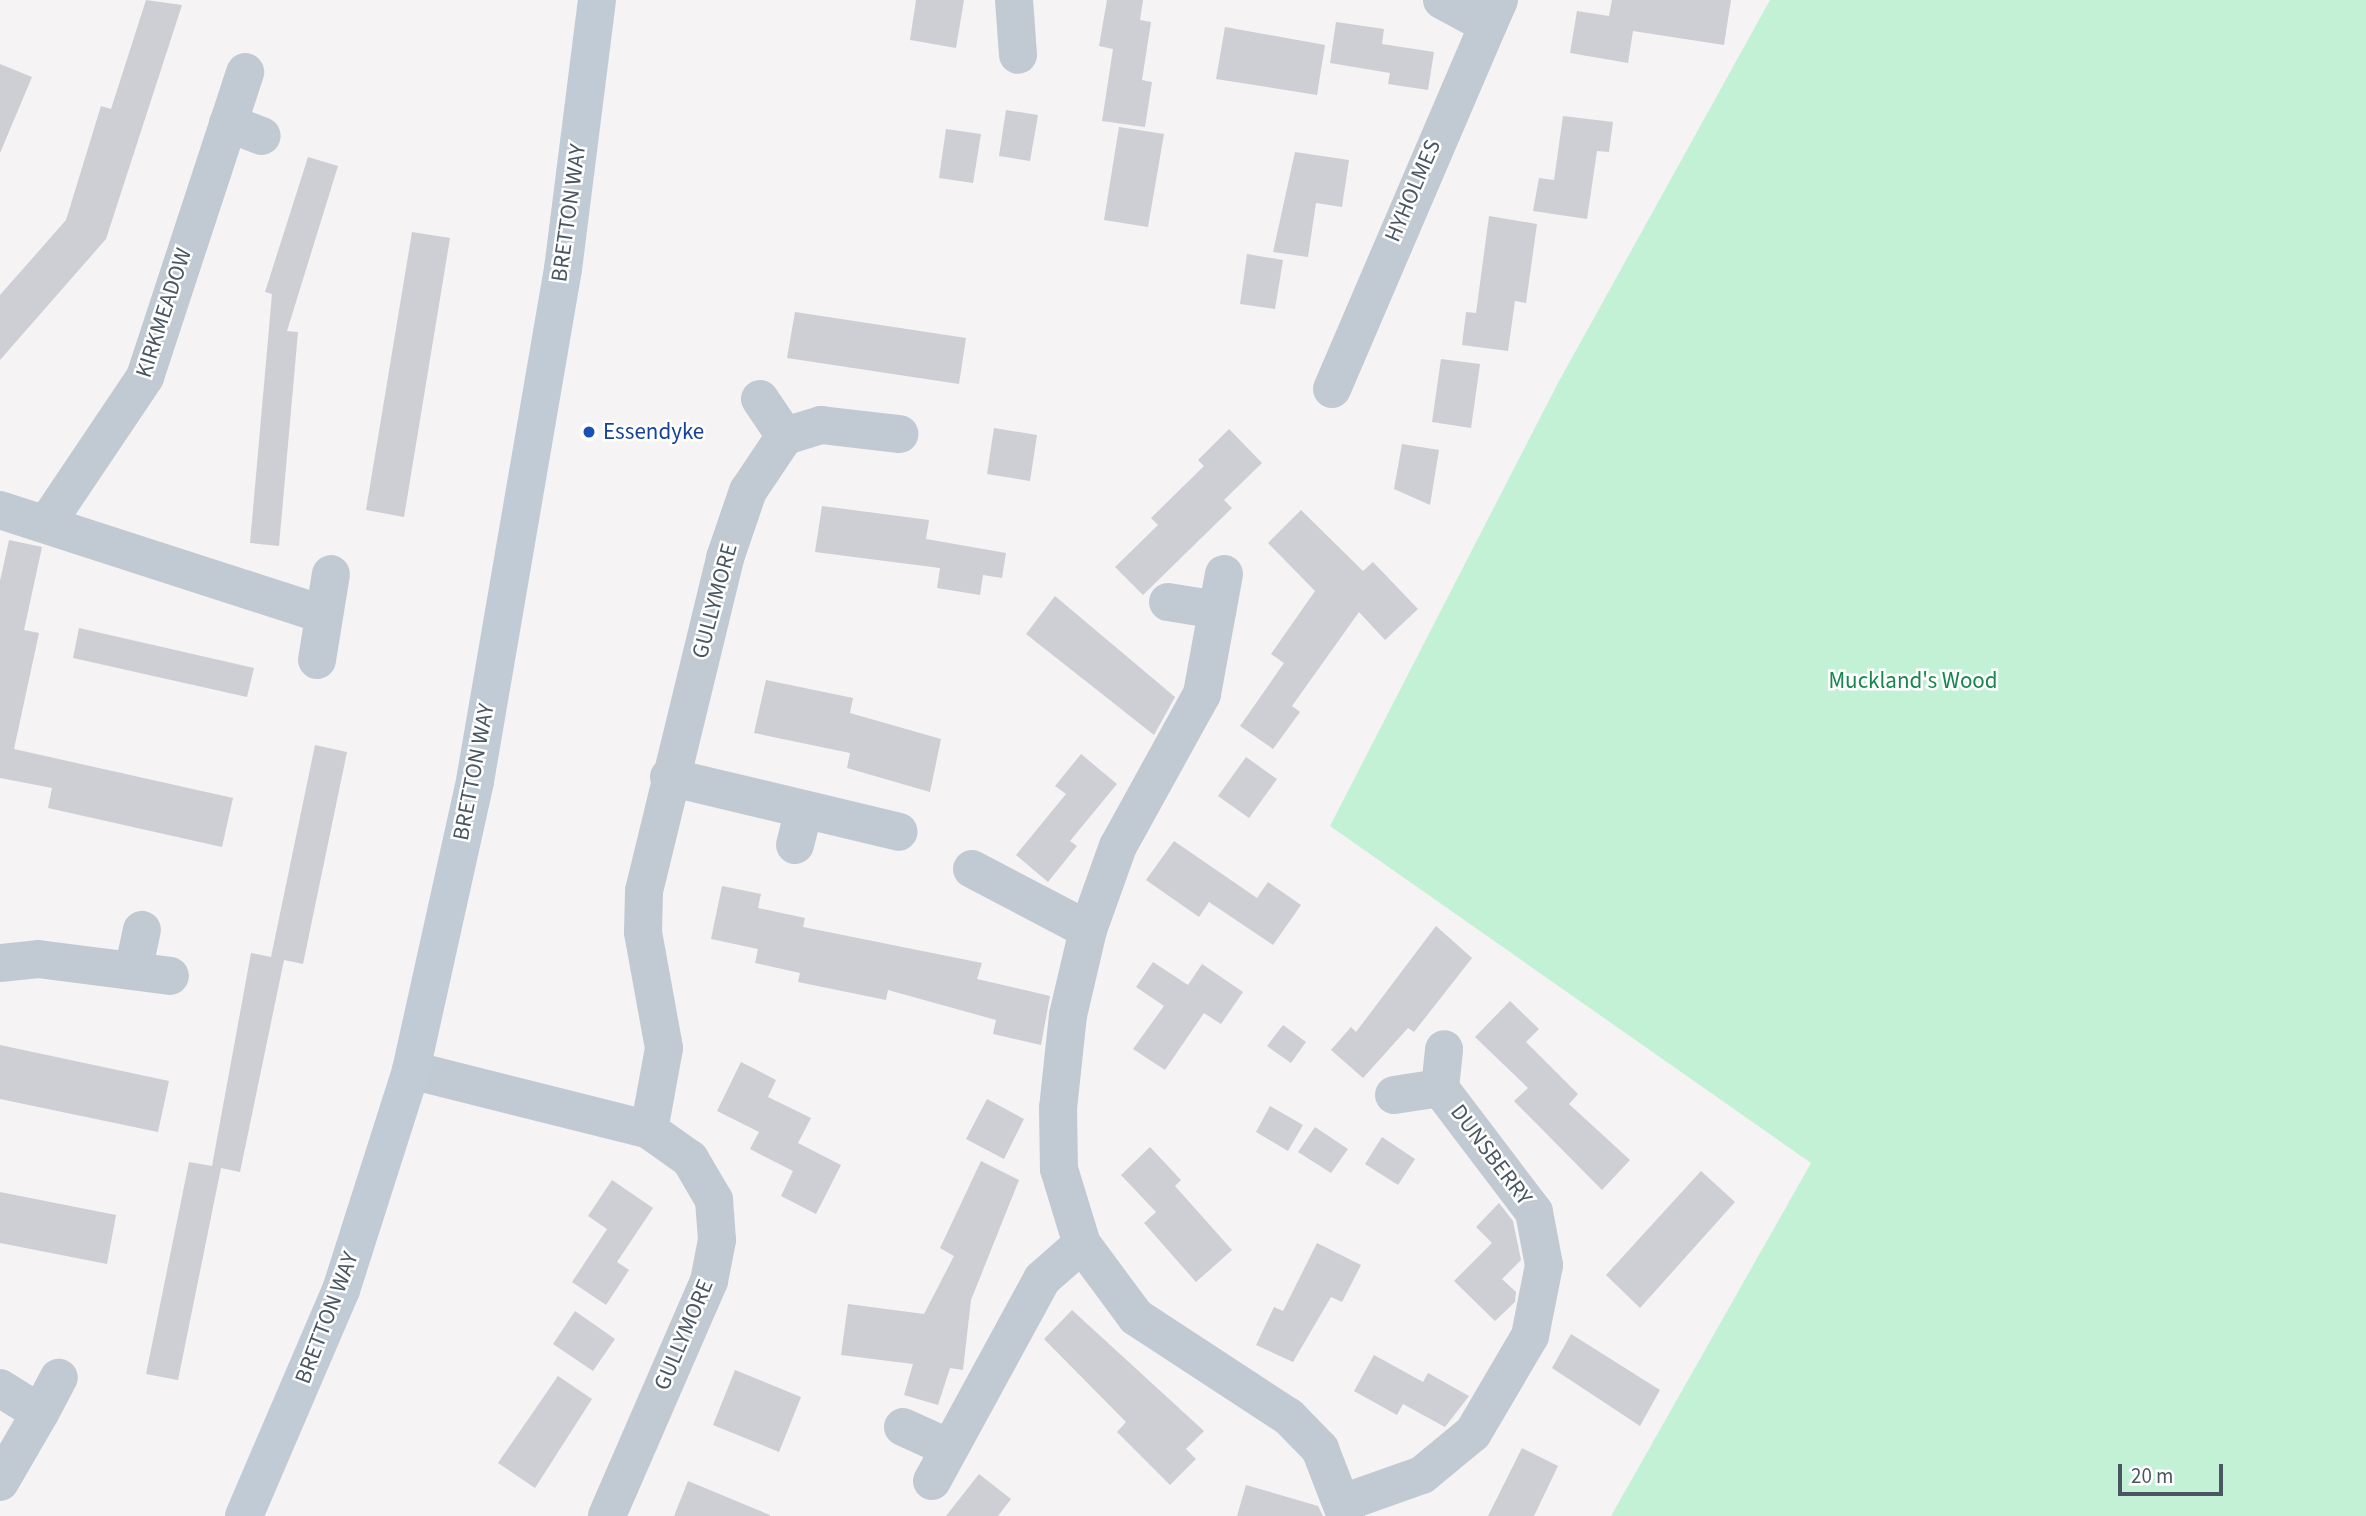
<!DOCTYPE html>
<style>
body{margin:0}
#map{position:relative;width:2366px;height:1516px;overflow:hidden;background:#f5f3f3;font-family:"Source Sans 3",sans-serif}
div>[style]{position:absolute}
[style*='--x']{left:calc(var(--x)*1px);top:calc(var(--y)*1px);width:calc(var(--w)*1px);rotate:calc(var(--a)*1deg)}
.green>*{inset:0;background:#c3f1d5}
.building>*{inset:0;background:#cdcfd5}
.street>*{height:38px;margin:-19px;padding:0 19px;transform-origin:19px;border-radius:19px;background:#c1cad2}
.secondary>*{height:38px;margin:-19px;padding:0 19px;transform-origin:19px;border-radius:19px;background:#c1cbd6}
.dots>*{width:19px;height:19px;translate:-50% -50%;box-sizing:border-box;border:4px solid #fff;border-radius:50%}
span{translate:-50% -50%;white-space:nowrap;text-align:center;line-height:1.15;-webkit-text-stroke:5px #fff;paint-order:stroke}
.street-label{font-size:23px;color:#4a5661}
.transit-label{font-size:23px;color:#164399}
.left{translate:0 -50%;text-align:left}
.park-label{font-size:23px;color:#17864f}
.scale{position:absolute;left:2118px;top:1464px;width:105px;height:32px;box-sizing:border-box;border:4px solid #4a5661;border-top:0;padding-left:9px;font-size:21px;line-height:24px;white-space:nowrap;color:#4a5661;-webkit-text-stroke:5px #fff;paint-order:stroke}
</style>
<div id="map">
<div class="green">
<div style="clip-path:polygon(1770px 0,2366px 0,2366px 1516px,1611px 1516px,1811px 1163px,1330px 826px,1558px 383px)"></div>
</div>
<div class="building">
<div style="clip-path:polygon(146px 0,182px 5px,106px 239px,0 360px,0 295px,66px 220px,101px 106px,111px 109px)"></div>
<div style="clip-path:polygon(916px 0,964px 0,956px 48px,910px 40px)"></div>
<div style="clip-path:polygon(1107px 0,1143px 0,1140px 20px,1151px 22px,1142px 80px,1152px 82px,1145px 127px,1102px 121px,1113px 49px,1099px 46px)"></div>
<div style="clip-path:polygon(1612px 0,1731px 0,1724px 45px,1633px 31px,1628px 63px,1570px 53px,1577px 11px,1609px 16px)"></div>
<div style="clip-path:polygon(1336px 22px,1384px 29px,1382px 44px,1434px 52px,1428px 90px,1388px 84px,1390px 73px,1330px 63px)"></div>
<div style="clip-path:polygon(1225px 27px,1325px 45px,1317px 95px,1216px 79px)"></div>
<div style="clip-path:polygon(0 64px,32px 77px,0 153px)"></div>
<div style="clip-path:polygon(1006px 110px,1038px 115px,1030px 161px,999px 156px)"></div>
<div style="clip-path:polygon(1563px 116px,1613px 122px,1609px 152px,1597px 151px,1587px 219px,1533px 211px,1539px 178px,1554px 180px)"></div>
<div style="clip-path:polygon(1119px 127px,1164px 134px,1148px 227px,1104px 220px)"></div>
<div style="clip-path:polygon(946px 129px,981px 134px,973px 183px,939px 178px)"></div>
<div style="clip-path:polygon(1295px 152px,1349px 160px,1342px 207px,1316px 203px,1308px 257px,1273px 252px)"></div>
<div style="clip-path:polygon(308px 157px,338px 166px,287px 331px,298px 332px,279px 546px,250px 543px,272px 294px,265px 292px)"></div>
<div style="clip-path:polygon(1489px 216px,1537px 224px,1526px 303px,1515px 301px,1508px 351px,1462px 345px,1466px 312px,1476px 313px)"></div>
<div style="clip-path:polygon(412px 232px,450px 238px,404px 517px,366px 510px)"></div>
<div style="clip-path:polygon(1247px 254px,1283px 260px,1275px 309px,1240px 304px)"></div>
<div style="clip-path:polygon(795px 312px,966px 338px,959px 384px,787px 358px)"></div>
<div style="clip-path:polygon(1441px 359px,1480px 364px,1471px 428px,1432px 422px)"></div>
<div style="clip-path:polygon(994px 428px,1037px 435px,1030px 481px,987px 474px)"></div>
<div style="clip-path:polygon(1229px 429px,1262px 463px,1224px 500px,1232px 508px,1143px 595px,1115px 567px,1158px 525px,1151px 518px,1204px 466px,1198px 460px)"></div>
<div style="clip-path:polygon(1402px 444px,1439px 450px,1430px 505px,1394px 489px)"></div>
<div style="clip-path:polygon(822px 506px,929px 520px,926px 539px,1006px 553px,1002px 578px,983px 575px,980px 595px,937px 588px,940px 568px,815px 552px)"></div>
<div style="clip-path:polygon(1301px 510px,1363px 571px,1373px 562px,1418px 609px,1385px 640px,1359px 612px,1292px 706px,1300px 712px,1273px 749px,1240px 726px,1284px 663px,1271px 654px,1315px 591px,1268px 543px)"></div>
<div style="clip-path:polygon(9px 540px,42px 547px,24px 630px,39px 633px,14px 749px,233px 798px,222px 847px,48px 808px,52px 788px,0 778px,0 581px)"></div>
<div style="clip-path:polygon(1055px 596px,1175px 697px,1154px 735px,1026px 634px)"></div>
<div style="clip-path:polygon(79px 628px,254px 668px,247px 697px,73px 658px)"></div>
<div style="clip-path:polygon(766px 680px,853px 698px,850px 713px,941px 739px,930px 792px,847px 768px,850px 753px,754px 733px)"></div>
<div style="clip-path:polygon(315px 745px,347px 752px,303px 964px,284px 960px,240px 1172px,221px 1168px,178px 1380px,146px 1374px,189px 1162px,212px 1166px,251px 953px,271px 957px)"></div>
<div style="clip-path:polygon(1081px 754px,1117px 784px,1070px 841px,1077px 846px,1048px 882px,1016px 855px,1066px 794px,1055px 786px)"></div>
<div style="clip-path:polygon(1246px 757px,1277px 779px,1249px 818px,1218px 796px)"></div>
<div style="clip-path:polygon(1174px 841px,1257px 898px,1268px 882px,1301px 905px,1273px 945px,1209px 902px,1199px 917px,1146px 880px)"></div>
<div style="clip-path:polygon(722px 886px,761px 894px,758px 908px,805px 918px,803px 927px,982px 963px,977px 979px,1050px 996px,1041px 1045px,993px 1034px,996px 1020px,888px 990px,886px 1000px,798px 982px,800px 973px,755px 963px,758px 949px,711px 939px)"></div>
<div style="clip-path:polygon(1436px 926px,1472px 958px,1414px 1032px,1408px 1028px,1363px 1078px,1331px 1050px,1351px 1027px,1356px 1032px)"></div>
<div style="clip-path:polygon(1153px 962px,1188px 985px,1202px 964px,1243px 992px,1221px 1024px,1204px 1013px,1165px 1070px,1133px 1049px,1164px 1006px,1136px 987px)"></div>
<div style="clip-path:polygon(1510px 1001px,1539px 1029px,1526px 1042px,1578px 1094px,1569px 1104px,1630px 1160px,1602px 1190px,1514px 1101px,1528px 1088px,1475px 1037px)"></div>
<div style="clip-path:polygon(1283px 1025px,1306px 1042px,1291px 1063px,1267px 1046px)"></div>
<div style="clip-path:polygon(0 1045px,169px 1081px,158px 1132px,0 1099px)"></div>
<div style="clip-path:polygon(741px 1062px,776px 1080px,768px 1097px,811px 1118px,798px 1143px,841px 1165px,816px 1214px,781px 1196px,793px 1171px,750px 1149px,759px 1132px,717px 1111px)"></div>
<div style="clip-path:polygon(987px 1099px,1024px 1119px,1004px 1159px,966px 1139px)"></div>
<div style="clip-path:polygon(1270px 1106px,1303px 1125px,1288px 1151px,1256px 1132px)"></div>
<div style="clip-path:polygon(1315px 1127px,1348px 1149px,1331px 1173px,1298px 1152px)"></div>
<div style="clip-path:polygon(1382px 1137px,1415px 1159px,1398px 1185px,1365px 1164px)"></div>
<div style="clip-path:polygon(1150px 1147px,1181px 1180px,1175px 1186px,1232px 1250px,1196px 1282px,1144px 1223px,1156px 1212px,1121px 1175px)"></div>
<div style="clip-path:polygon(981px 1161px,1019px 1180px,971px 1300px,963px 1370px,950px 1368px,938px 1405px,904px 1395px,913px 1364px,841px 1355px,848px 1304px,924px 1314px,954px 1256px,940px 1248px)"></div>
<div style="clip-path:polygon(1701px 1171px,1735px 1202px,1640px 1308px,1606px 1275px)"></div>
<div style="clip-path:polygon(612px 1180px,653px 1208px,617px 1262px,629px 1270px,606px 1305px,572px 1282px,607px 1229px,588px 1216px)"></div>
<div style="clip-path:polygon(0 1192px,116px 1215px,107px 1264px,0 1243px)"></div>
<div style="clip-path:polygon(1499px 1203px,1513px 1221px,1521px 1260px,1502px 1279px,1516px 1292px,1515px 1302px,1495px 1321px,1454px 1281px,1492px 1243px,1476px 1227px)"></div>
<div style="clip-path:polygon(1317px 1243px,1361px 1265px,1342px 1302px,1331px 1297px,1293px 1362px,1256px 1345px,1274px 1307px,1283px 1311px)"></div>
<div style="clip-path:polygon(1072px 1310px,1204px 1431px,1186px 1449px,1196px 1459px,1170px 1485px,1117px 1432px,1126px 1422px,1044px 1339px)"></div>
<div style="clip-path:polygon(575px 1311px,615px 1339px,593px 1371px,553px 1344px)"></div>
<div style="clip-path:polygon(1571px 1334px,1660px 1390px,1640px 1426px,1552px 1368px)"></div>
<div style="clip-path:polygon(1374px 1355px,1423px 1382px,1428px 1373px,1469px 1396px,1445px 1427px,1403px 1404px,1397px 1415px,1354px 1391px)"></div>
<div style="clip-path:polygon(735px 1370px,801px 1397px,779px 1452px,713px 1425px)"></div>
<div style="clip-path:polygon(558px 1376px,592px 1399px,535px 1488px,498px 1463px)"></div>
<div style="clip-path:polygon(1522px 1448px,1558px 1466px,1534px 1516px,1488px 1516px)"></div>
<div style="clip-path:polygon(979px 1474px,1011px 1499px,998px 1516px,946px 1516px)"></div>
<div style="clip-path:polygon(688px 1481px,770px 1515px,770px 1516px,674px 1516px)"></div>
<div style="clip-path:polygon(1246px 1485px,1318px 1506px,1323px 1516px,1237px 1516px)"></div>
</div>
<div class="street">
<div style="--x:1014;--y:0;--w:55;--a:85.8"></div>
<div style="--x:1442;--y:0;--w:52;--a:28.5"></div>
<div style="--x:1488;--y:25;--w:27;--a:-66"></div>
<div style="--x:228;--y:123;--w:36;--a:21"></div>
<div style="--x:1332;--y:389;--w:396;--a:-66.8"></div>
<div style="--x:760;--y:399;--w:45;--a:56"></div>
<div style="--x:0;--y:510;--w:338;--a:17.9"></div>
<div style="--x:47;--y:523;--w:176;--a:-56.1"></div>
<div style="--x:145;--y:377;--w:321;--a:-71.8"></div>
<div style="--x:1224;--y:574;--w:122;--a:100.4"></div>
<div style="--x:1202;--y:694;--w:174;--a:118.9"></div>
<div style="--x:1118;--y:846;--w:89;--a:109.7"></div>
<div style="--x:1088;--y:930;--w:87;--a:103.2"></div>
<div style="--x:1068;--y:1015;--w:94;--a:96.1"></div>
<div style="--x:1058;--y:1108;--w:61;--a:89.1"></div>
<div style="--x:1059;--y:1169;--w:78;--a:73"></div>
<div style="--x:1082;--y:1244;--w:91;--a:53.5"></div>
<div style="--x:1136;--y:1317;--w:183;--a:33.2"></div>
<div style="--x:1289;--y:1417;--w:45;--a:45.9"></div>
<div style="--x:1320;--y:1449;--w:72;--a:68.8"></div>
<div style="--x:1168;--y:602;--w:50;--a:9.3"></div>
<div style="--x:317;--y:660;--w:87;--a:-80.8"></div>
<div style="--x:669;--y:777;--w:236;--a:13.4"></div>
<div style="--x:795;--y:845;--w:36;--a:-76"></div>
<div style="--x:972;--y:869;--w:131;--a:27.7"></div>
<div style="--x:0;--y:963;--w:38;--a:-6"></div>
<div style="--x:38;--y:959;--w:133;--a:7.3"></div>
<div style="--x:134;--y:967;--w:38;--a:-78"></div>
<div style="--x:411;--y:1070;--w:245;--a:14.1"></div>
<div style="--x:649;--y:1130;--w:50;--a:35.3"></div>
<div style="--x:690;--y:1159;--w:48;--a:59.7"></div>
<div style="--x:714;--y:1200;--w:40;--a:85.7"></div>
<div style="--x:717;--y:1240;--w:42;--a:101"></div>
<div style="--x:709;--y:1281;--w:256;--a:113.5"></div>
<div style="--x:1394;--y:1095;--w:47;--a:-8.7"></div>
<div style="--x:1440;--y:1088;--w:39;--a:-84"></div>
<div style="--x:649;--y:1130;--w:83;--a:-79.6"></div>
<div style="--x:664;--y:1048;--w:118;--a:-100.3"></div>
<div style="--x:643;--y:932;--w:41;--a:-88.6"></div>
<div style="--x:644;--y:891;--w:343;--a:-76.3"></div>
<div style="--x:725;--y:558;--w:71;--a:-71.1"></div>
<div style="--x:748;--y:491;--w:66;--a:-56.1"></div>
<div style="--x:785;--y:436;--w:38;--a:-17"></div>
<div style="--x:821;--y:425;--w:79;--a:6.6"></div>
<div style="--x:0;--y:1388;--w:47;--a:32"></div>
<div style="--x:40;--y:1413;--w:40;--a:-62"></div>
<div style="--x:903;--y:1427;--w:48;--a:24.4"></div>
<div style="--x:932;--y:1481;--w:230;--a:-61.4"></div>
<div style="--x:1042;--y:1279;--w:53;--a:-41.2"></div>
<div style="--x:0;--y:1482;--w:80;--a:-59.9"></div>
<div style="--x:1343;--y:1503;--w:84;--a:-19.5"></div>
<div style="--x:1422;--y:1475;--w:66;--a:-39.5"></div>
<div style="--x:1473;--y:1433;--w:113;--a:-59.6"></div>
<div style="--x:1530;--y:1336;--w:72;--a:-78.8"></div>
<div style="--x:1544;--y:1265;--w:54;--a:-100.7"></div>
<div style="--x:1534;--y:1212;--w:156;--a:-127.2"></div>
</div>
<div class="secondary">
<div style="--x:244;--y:1516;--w:246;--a:-66.8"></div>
<div style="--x:341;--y:1290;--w:231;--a:-72.3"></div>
<div style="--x:411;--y:1070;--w:296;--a:-77.5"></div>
<div style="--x:475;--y:781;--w:520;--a:-80.25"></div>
<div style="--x:563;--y:269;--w:271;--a:-82.8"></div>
</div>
<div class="dots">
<div style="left:589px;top:432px;background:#1a4fb4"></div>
</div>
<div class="street-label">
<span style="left:1413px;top:191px;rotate:-67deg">HYHOLMES</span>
<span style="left:569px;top:213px;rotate:-82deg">BRETTON WAY</span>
<span style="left:164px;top:313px;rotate:-72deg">KIRKMEADOW</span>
<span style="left:715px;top:601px;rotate:-75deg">GULLYMORE</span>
<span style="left:474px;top:772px;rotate:-79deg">BRETTON WAY</span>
<span style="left:1491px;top:1155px;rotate:53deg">DUNSBERRY</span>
<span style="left:327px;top:1318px;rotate:-69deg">BRETTON WAY</span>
<span style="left:684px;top:1335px;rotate:-67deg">GULLYMORE</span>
</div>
<div class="transit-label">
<span class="left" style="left:603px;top:432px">Essendyke</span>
</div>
<div class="park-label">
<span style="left:1913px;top:681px">Muckland's Wood</span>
</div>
<div class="scale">20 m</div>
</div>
